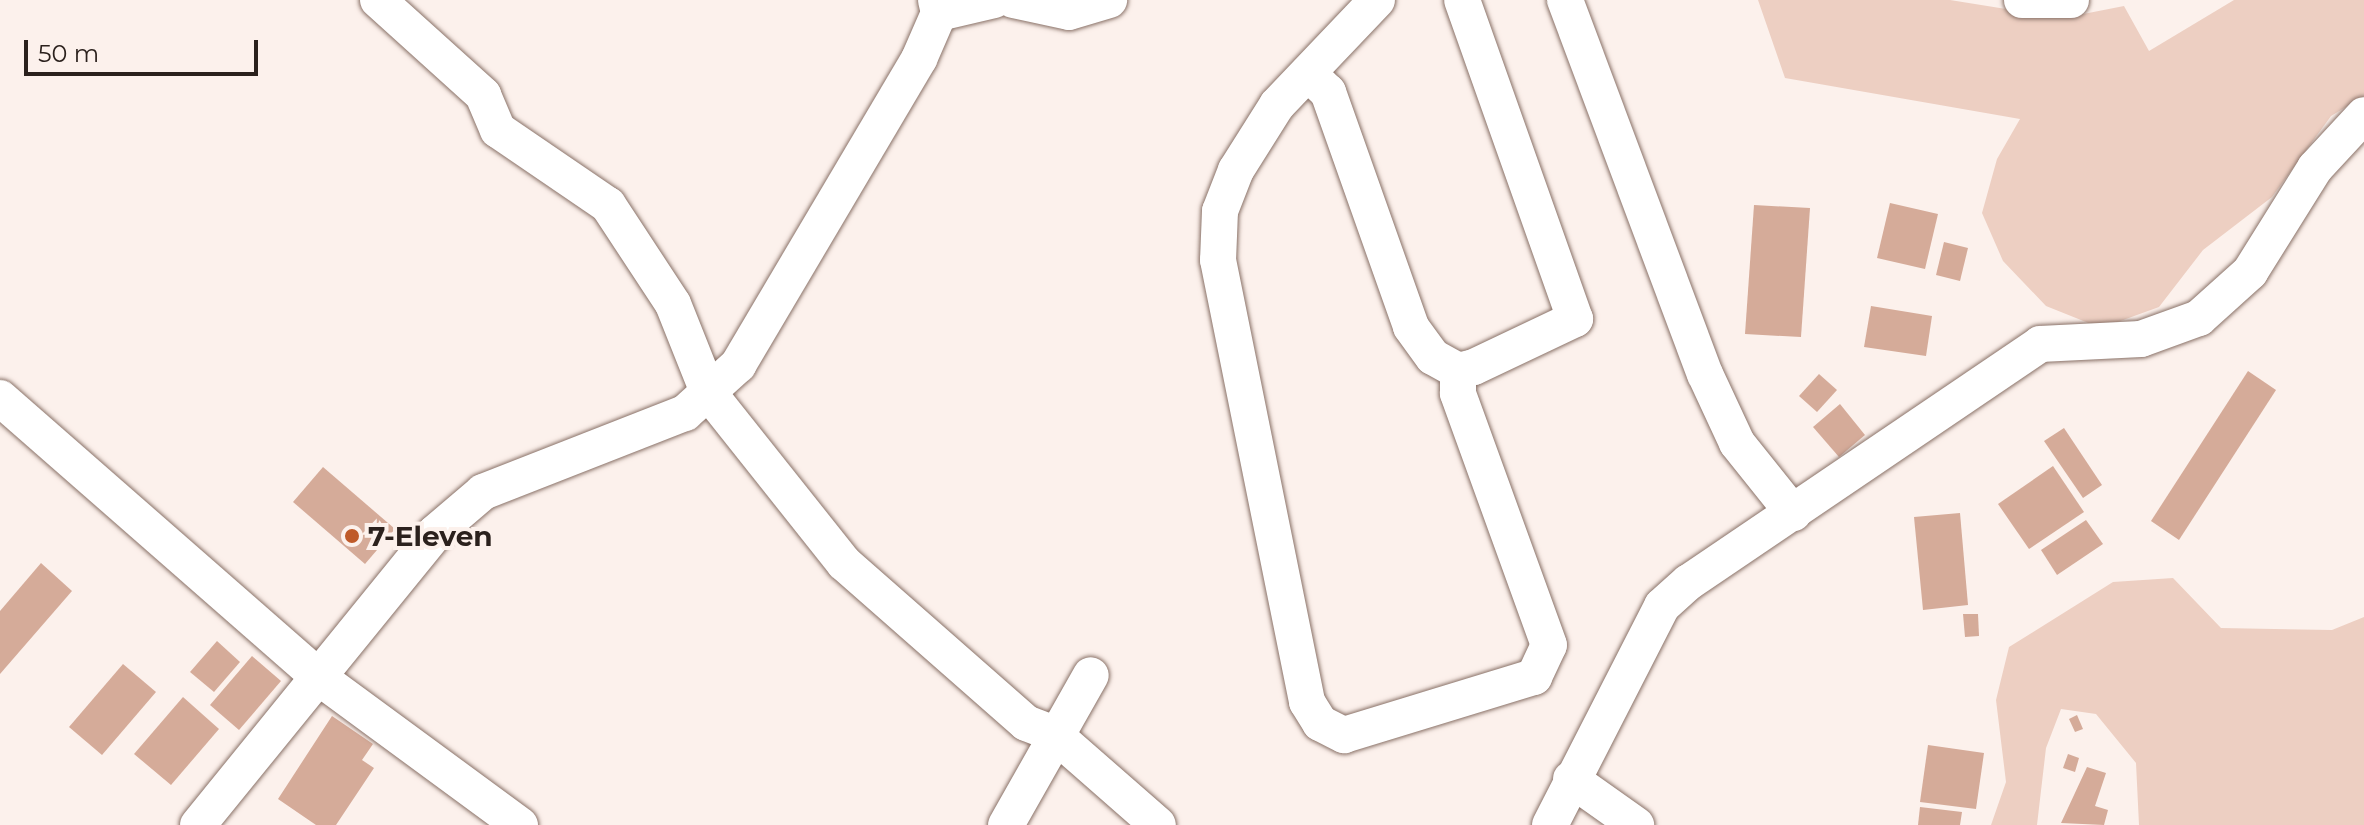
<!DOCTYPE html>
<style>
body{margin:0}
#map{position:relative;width:2364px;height:825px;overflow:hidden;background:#fcf1ec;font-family:Montserrat,sans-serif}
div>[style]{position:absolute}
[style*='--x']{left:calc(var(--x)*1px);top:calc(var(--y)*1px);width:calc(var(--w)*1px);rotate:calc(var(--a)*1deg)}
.green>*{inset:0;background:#edcfc2}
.building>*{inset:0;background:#d5ab99}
.roads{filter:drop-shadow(0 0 2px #897167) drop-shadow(0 0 2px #897167)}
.minor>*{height:36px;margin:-18px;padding:0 18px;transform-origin:18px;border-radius:18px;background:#fff}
.dots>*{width:22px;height:22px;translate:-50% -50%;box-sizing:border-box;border:4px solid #fcf1ec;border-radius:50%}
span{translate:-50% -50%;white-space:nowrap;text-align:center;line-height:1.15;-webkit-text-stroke:8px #fcf1ec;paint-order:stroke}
.poi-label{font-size:28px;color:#2b211d;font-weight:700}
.left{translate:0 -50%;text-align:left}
.scale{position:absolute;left:24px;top:40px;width:234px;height:36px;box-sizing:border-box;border:4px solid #2b211d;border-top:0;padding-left:10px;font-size:24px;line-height:28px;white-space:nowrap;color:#2b211d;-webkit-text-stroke:6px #fcf1ec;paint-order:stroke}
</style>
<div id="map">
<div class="green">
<div style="clip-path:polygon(1758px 0,1950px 0,2063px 18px,2124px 6px,2149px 51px,2234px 0,2364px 0,2364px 96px,2331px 116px,2272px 197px,2203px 250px,2159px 307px,2101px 328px,2046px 306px,2003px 261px,1982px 213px,1997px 159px,2020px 119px,1785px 78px)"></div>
<div style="clip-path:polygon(2173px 578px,2221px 628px,2332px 630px,2364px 617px,2364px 825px,2139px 825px,2136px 763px,2096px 714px,2061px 709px,2046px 748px,2037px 825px,1991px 825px,2006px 782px,1996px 700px,2009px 647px,2113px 582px)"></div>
</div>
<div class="building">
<div style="clip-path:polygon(1890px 203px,1938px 214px,1925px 269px,1877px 258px)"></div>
<div style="clip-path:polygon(1754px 205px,1810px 208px,1801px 337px,1745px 334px)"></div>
<div style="clip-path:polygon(1944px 242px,1968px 248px,1960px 281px,1936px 275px)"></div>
<div style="clip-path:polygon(1871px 306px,1932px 316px,1926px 356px,1864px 347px)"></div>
<div style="clip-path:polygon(2248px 371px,2276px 390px,2179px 540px,2151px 521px)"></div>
<div style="clip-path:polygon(1819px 374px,1837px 390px,1817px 412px,1799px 396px)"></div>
<div style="clip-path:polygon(1840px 404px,1865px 435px,1839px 457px,1813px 427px)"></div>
<div style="clip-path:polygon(2064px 428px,2102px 485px,2083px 498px,2044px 441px)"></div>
<div style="clip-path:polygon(2053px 466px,2084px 512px,2029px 549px,1998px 504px)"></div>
<div style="clip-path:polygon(323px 467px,395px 529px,365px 564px,293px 502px)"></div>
<div style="clip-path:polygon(1960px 513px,1968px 605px,1923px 610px,1914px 517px)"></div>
<div style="clip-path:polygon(2086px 520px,2103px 544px,2057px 575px,2041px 550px)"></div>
<div style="clip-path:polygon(41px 563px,72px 591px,0 674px,0 611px)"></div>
<div style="clip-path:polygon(1963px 614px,1978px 614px,1979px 636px,1965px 637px)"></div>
<div style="clip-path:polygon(217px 641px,240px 662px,214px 692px,190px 672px)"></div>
<div style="clip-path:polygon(252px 656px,281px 681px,239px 730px,210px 705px)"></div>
<div style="clip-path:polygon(123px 664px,156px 692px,102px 755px,69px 727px)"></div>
<div style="clip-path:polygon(183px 697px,219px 729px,171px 785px,134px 754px)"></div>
<div style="clip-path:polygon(2077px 715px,2083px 729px,2075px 732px,2069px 719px)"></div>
<div style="clip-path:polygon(332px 716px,373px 744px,362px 760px,374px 768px,336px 825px,316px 825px,278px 799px)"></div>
<div style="clip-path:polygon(1928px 745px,1984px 753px,1976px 809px,1920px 802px)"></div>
<div style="clip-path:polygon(2068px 754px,2079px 758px,2075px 772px,2063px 768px)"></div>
<div style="clip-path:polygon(2087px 767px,2106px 773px,2095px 806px,2108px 810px,2104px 825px,2061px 823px)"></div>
<div style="clip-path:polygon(1920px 807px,1962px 812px,1960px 825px,1918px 825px)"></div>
</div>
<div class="roads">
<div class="minor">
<div style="--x:378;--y:0;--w:142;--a:42.1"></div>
<div style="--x:483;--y:95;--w:38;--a:67"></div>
<div style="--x:498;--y:130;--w:133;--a:34.3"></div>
<div style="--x:608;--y:205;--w:118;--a:56.7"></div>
<div style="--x:673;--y:304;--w:95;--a:68.3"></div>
<div style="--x:708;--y:392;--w:218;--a:51.5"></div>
<div style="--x:844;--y:563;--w:242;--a:41.3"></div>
<div style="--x:1026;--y:723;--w:30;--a:21"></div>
<div style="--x:1054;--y:734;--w:138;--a:41.2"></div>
<div style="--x:1013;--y:0;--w:57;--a:12.1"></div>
<div style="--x:1069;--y:12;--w:42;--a:-16.7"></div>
<div style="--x:1377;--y:0;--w:145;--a:133.6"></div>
<div style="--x:1277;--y:105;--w:77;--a:122.2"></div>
<div style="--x:1236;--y:170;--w:44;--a:111.3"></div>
<div style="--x:1220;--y:211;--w:49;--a:92.3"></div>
<div style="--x:1218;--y:260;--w:451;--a:78.6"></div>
<div style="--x:1307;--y:702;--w:25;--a:58"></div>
<div style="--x:1320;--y:723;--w:27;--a:27"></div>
<div style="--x:1344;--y:735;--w:199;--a:-17"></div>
<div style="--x:1534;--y:677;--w:35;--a:-65"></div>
<div style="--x:1549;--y:645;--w:268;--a:-109.9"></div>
<div style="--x:1458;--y:393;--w:22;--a:-90"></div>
<div style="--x:1565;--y:0;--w:399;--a:69.5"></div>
<div style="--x:1705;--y:374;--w:76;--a:65.1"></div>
<div style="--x:1737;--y:443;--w:90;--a:51.3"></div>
<div style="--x:2022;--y:0;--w:49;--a:0"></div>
<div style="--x:939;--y:13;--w:57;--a:-13.3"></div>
<div style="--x:1308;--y:73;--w:28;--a:44"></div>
<div style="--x:1328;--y:92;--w:249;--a:70.5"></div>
<div style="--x:1411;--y:327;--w:37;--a:54"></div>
<div style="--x:1433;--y:357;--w:29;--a:29"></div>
<div style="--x:1458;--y:371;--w:16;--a:-14"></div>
<div style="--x:1474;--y:367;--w:112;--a:-25.4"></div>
<div style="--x:1575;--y:319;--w:338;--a:-109.5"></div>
<div style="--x:0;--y:398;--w:427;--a:41.2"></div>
<div style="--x:321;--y:679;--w:247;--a:36.3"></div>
<div style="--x:1571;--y:779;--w:80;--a:35.3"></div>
<div style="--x:198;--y:825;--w:376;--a:-50.9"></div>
<div style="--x:435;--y:533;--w:63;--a:-40.5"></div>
<div style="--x:483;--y:492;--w:217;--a:-21.4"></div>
<div style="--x:685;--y:413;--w:72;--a:-42.2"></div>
<div style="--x:738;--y:365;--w:356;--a:-59.4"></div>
<div style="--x:919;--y:59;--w:50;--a:-66.5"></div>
<div style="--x:939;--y:13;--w:13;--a:-103"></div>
<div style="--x:1006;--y:825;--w:172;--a:-60.5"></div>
<div style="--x:1550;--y:825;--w:246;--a:-62.9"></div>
<div style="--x:1662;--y:606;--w:36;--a:-42"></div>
<div style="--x:1689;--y:582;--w:424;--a:-34.1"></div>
<div style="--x:2040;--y:344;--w:101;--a:-2.8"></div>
<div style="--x:2141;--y:339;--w:62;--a:-19.9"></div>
<div style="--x:2199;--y:318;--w:69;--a:-42"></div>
<div style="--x:2250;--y:272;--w:123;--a:-58"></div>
<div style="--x:2315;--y:168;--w:72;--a:-47.2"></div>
</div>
</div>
<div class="dots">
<div style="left:352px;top:536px;background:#bf5a29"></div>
</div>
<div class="poi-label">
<span class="left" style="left:368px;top:536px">7-Eleven</span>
</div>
<div class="scale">50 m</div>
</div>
